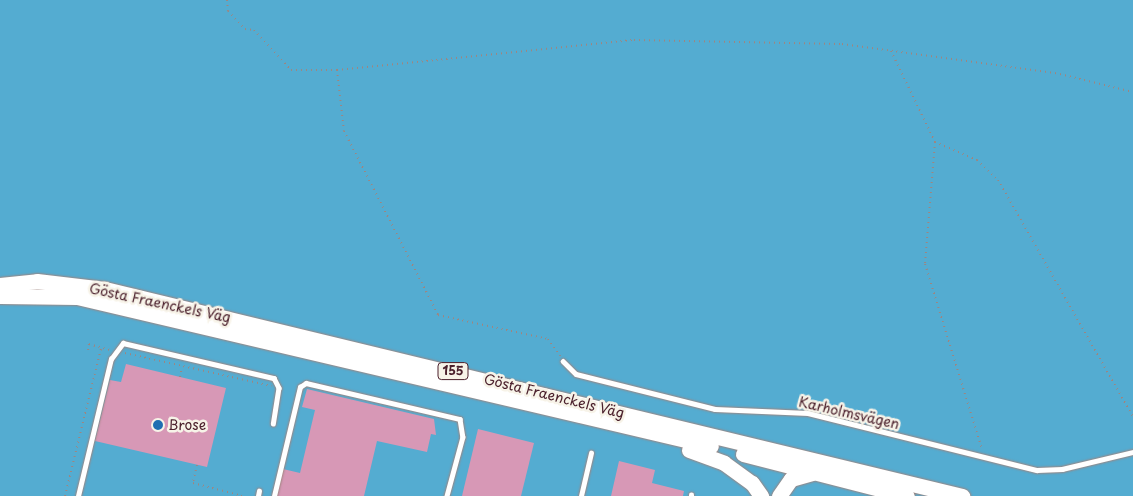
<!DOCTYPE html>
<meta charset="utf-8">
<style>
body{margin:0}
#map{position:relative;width:1133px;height:496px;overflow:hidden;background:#f2ebd5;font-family:"Playpen Sans",sans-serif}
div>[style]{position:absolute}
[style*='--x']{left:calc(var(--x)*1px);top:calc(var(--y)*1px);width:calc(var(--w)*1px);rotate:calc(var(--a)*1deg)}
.water>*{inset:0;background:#54acd1}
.building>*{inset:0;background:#d798b6}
.path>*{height:2px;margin-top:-1px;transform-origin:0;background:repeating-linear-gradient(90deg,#9e8580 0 1px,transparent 0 5px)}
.roads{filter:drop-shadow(0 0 1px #9e8580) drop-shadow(0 0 1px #9e8580)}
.service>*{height:4.5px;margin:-2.25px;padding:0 2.25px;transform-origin:2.25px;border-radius:2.25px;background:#fff}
.primary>*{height:15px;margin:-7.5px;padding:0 7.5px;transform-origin:7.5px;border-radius:7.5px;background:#fff}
.dots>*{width:14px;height:14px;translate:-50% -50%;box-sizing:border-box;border:2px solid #f7f3e8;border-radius:50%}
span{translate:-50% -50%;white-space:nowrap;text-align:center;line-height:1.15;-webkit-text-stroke:5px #f7f3e8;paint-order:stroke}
.shield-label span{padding:1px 4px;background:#f7f3e8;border:1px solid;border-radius:4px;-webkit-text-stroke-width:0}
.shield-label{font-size:12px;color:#4a1f2b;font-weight:700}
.street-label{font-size:14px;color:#4a1f2b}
.poi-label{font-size:14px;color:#4a1f2b}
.left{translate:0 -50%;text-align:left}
</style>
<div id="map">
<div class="water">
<div style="clip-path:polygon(0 0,1133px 0,1133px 496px,0 496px)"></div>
</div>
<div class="building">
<div style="clip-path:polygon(126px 364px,226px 388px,207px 467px,95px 441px,110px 380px,121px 382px)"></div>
<div style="clip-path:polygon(307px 389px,434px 419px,436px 435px,431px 434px,427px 452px,377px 441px,364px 496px,277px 496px,283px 469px,300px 473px,315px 410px,302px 407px)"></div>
<div style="clip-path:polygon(478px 429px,534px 443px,521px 496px,462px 496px)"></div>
<div style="clip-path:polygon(619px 461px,655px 470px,652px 483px,684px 491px,683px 496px,611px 496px)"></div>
</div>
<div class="path">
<div style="--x:227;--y:0;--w:11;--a:85"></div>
<div style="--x:228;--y:11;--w:25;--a:47"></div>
<div style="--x:245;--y:29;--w:9;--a:6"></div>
<div style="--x:254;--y:30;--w:54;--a:47.2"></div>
<div style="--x:291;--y:70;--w:46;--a:0"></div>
<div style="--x:337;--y:70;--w:299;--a:-5.8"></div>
<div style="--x:634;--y:40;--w:208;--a:1.1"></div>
<div style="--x:842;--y:44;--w:220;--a:7.8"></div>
<div style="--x:1060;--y:74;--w:75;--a:13.9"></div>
<div style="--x:891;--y:51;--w:101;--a:64.2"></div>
<div style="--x:935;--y:142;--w:122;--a:94.7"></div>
<div style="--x:925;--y:264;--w:194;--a:72.9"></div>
<div style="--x:337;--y:70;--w:61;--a:83.5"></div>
<div style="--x:344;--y:131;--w:207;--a:62.9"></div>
<div style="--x:438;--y:315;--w:113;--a:12.3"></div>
<div style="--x:548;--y:339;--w:21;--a:53"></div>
<div style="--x:935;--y:142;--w:46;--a:23.2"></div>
<div style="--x:977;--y:160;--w:29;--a:44"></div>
<div style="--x:998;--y:180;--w:273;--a:60.3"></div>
<div style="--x:88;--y:350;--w:6;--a:-81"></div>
<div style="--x:89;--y:344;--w:22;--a:16"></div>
<div style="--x:125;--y:353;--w:150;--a:12.7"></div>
<div style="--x:180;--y:377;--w:10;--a:-79"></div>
<div style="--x:197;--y:465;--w:18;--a:103"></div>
<div style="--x:193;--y:483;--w:52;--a:14.6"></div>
<div style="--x:65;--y:496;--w:152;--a:-76.3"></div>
</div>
<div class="roads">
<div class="service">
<div style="--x:563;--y:361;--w:18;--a:45"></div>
<div style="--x:576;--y:374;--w:143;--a:14.1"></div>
<div style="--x:715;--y:409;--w:93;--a:2.5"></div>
<div style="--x:808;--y:413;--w:236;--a:14"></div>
<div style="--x:1037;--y:470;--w:25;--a:-2"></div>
<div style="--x:1062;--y:469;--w:73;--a:-13.5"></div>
<div style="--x:78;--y:496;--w:141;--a:-76.5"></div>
<div style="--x:111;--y:359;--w:20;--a:-53"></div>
<div style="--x:123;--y:343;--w:155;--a:13.1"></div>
<div style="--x:274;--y:378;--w:11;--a:63"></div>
<div style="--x:279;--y:388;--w:36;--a:99"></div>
<div style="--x:258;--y:496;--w:5;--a:-79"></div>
<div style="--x:274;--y:496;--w:112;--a:-76.6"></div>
<div style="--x:300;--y:387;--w:7;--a:-34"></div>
<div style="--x:306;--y:383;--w:158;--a:13.2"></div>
<div style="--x:460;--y:419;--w:18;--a:81"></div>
<div style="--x:463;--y:437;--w:61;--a:105.2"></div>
<div style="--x:581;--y:496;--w:44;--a:-76.9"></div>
<div style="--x:691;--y:496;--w:1;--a:-90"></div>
</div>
<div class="primary">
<div style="--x:0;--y:285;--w:37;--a:-6"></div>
<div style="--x:37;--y:281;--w:68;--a:6.7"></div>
<div style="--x:105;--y:289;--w:882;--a:13.58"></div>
<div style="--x:0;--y:296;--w:77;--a:0.7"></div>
<div style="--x:77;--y:297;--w:651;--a:13.23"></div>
<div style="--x:689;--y:450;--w:37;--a:20"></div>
<div style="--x:724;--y:463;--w:34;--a:36"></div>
<div style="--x:752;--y:483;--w:16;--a:55"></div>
<div style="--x:743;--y:454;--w:169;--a:14.4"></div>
<div style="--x:779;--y:496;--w:21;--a:-55"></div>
<div style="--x:791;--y:479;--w:22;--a:-16"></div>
</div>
</div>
<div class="dots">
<div style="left:158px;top:425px;background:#1f6fb2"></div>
</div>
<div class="shield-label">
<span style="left:453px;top:371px">155</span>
</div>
<div class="street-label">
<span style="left:160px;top:303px;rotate:12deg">Gösta Fraenckels Väg</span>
<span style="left:554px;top:396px;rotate:14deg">Gösta Fraenckels Väg</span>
<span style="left:849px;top:413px;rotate:13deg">Karholmsvägen</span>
</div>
<div class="poi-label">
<span class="left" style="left:168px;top:425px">Brose</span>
</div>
</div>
